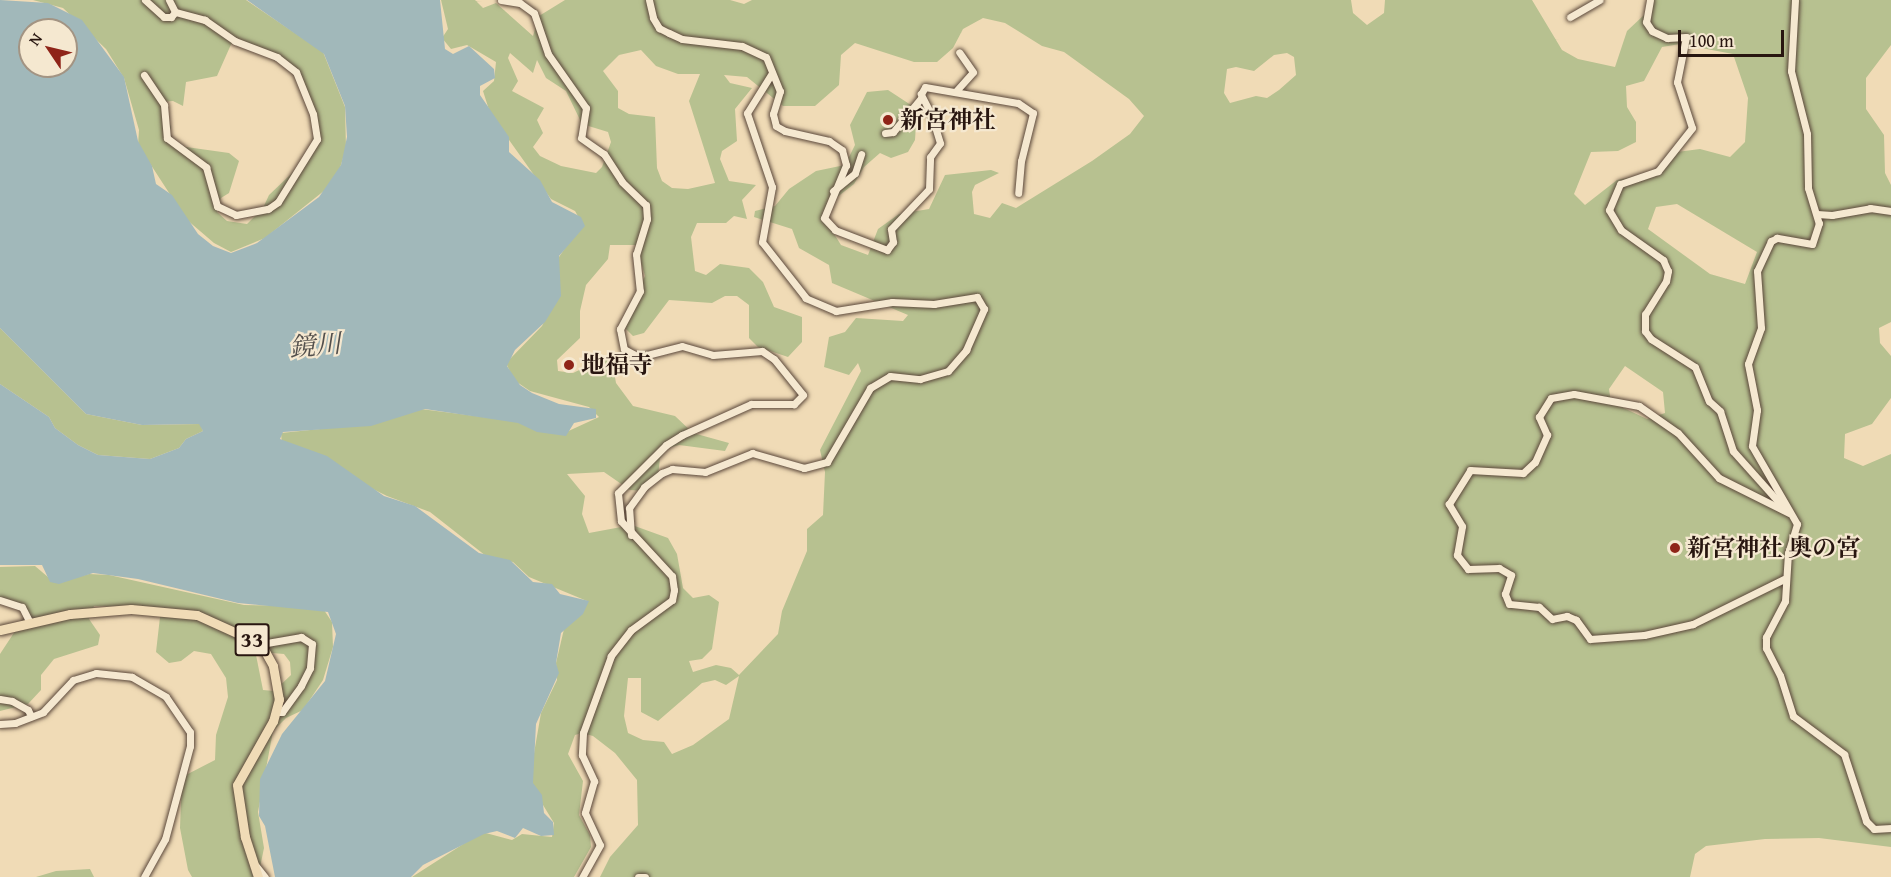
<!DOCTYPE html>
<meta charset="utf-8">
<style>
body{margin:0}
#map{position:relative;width:1891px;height:877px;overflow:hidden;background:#f0dbb6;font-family:"Gentium Book Plus","Noto Serif JP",serif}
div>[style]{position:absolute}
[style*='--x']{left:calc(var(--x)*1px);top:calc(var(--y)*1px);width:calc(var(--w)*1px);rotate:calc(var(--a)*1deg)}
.green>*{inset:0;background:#b7c190}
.water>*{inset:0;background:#a1b8ba}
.roads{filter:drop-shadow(0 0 2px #5a473a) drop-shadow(0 0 2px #5a473a)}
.minor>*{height:7px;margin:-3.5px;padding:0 3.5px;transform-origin:3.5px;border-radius:3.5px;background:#f5e8d0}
.major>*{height:9px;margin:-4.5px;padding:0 4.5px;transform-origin:4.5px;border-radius:4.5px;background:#f0dbb6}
.dots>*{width:16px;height:16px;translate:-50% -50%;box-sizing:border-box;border:3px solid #f5e8d0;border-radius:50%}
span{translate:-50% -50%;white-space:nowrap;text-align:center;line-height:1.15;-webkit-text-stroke:4.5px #f5e8d0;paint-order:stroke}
.shield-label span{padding:2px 4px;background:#f5e8d0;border:2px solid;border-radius:4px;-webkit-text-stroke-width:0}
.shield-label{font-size:22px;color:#281610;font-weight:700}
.poi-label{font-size:24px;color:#281610;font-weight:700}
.left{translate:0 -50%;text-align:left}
.water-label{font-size:26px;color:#524f4c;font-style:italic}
.north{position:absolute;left:18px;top:18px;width:60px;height:60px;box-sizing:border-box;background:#f5e8d0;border:2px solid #a39483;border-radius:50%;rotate:305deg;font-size:16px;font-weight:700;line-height:24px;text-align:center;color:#281610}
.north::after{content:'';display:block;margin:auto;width:21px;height:27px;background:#8f2418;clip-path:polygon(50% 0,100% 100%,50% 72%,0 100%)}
.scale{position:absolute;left:1678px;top:30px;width:106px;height:27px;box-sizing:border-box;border:3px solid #281610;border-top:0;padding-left:8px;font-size:18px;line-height:21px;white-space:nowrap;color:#281610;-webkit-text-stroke:4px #f5e8d0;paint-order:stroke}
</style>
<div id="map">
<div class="green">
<div style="clip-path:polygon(evenodd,33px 0,246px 0,323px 52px,345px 107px,346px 148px,340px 168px,325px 190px,265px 238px,231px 252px,214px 243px,186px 219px,138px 145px,139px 130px,124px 78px,106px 49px,63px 8px,33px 0,233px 40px,289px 66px,308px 102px,314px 134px,310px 156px,269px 195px,263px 208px,247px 224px,227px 221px,217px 212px,221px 198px,229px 193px,239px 161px,229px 153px,172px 145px,167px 137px,171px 127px,162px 102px,173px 101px,183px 106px,186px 82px,217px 76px,233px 40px)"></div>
<div style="clip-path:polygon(evenodd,441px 0,475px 0,483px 8px,496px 3px,533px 36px,539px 16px,565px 0,730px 0,744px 4px,752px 0,1351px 0,1353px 13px,1367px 25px,1384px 13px,1385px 0,1532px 0,1562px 50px,1578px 59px,1615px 67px,1627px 31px,1644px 15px,1651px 0,1891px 0,1891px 45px,1866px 78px,1866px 109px,1884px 135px,1885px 173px,1891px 185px,1891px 322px,1879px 328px,1880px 343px,1891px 356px,1891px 398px,1872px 424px,1845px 434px,1844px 458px,1863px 466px,1891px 454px,1891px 847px,1819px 838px,1765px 839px,1706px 846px,1695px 854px,1690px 877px,600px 877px,610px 857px,638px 825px,637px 780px,615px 753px,593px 736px,582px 733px,575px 735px,568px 754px,583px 781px,579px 815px,590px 835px,591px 847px,574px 877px,412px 877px,482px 832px,512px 840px,522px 834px,552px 837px,554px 823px,529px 782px,541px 713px,557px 680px,556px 663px,564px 629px,587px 601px,529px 577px,513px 562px,486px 556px,430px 512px,387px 496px,282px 444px,281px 433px,369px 424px,413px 408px,522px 422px,562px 434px,599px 417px,589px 407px,530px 391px,514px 380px,506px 363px,542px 326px,551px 307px,559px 257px,582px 223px,575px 211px,551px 199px,490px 113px,483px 91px,494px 81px,496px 62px,467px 45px,451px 49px,442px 38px,448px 29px,441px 0,983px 18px,1005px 23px,1042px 46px,1064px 52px,1129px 99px,1144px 116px,1130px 134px,1092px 161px,1016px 208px,1002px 203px,990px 218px,974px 214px,972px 192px,975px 185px,999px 173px,991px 170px,945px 175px,929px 209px,899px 214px,878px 229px,868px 255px,841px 245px,826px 221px,836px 198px,854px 184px,864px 167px,880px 153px,891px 158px,908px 152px,915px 140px,917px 109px,888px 90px,867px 92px,850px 125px,855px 145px,845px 165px,816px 171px,789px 189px,775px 206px,755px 211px,754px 217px,792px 229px,799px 248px,829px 265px,832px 283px,908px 315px,903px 321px,856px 318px,845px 332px,829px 337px,824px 367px,849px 375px,858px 363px,861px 371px,820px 450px,825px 472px,823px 515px,807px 529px,807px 551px,782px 611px,778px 634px,739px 675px,731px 668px,716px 665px,693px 672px,689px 661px,702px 659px,712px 649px,719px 602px,709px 595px,693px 598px,683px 588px,677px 554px,668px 538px,632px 525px,589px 533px,582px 514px,585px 496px,567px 474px,604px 472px,630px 490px,644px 491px,658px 476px,660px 458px,668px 448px,679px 445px,725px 451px,729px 443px,693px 433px,675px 416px,633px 406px,616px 383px,611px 355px,573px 373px,558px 371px,557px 360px,580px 338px,580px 311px,586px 285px,608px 259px,610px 245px,636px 245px,645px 276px,622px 325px,633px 336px,644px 333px,669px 300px,712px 303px,725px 296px,737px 296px,749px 305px,749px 338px,758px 347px,788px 357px,802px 342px,802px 317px,774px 307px,763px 282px,749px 268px,720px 264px,706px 275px,695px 271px,691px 237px,697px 223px,726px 223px,734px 216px,747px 219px,742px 200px,756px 185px,729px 181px,720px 159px,722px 151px,737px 141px,735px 109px,752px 88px,730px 83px,724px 75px,747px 77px,783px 106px,815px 106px,839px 85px,841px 55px,855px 43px,914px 62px,937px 62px,953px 48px,963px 29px,983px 18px,441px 0,1680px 44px,1733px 54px,1748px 98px,1745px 142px,1730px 157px,1700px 149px,1677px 152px,1659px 171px,1617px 180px,1585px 205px,1574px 194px,1591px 152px,1618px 151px,1636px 142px,1636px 122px,1627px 107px,1626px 86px,1644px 81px,1662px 47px,1680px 44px,441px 0,641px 50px,656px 66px,678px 74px,700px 74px,689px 101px,715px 183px,688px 189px,672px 188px,662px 181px,657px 168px,655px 117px,629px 114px,618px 108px,618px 91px,603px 71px,619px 55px,641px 50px,441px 0,510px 53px,533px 73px,537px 60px,546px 78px,566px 91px,582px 124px,608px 132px,611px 142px,602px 167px,596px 173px,561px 166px,540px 156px,533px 147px,543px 133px,537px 120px,544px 108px,512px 91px,518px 81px,508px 58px,510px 53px,441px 0,1287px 53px,1294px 57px,1296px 75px,1279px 90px,1267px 98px,1256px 96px,1230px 103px,1224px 93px,1227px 69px,1236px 67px,1254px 71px,1274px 55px,1287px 53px,441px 0,1677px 204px,1757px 252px,1745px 284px,1710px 274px,1648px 229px,1656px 207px,1677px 204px,441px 0,1625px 366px,1663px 392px,1665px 413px,1647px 419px,1611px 402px,1609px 389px,1625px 366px,441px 0,739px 676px,729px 719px,693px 745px,672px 754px,664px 742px,643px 740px,628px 733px,624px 716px,628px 678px,641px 678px,641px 712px,658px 721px,702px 683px,715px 680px,726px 685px,739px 676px)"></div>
<div style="clip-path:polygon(0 328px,86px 414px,142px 425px,200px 424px,203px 431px,186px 439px,179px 448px,150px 459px,98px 455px,78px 445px,55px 428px,49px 417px,0 384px)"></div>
<div style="clip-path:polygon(evenodd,35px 566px,55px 583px,89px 574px,109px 575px,244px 605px,310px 606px,324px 610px,332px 622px,333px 647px,323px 680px,303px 710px,286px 718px,273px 731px,258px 812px,264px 848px,258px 877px,192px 877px,188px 870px,180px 828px,182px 777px,215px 760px,216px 735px,228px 697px,226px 678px,211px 654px,194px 651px,181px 661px,169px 663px,156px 652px,160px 617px,153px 608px,94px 606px,89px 619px,100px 635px,98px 645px,54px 659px,41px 675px,41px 690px,28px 704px,0 711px,0 654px,27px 613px,0 597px,0 567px,35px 566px,272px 653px,284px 654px,290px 662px,291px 675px,274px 691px,263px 690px,256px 655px,272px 653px)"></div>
<div style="clip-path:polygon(90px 869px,94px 877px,36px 877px,56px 871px)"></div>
</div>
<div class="water">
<div style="clip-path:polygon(evenodd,0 0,48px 3px,82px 20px,124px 77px,138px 141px,152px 166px,156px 184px,172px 195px,198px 234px,213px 246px,231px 253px,257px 243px,319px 197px,341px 165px,347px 137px,345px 106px,324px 54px,247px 0,440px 0,445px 49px,453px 54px,469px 46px,494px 69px,495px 78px,480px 86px,480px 95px,509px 137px,509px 152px,540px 180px,552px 202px,581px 217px,585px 226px,559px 256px,561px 296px,545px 322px,515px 350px,507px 366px,520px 385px,532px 393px,559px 404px,596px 409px,596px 418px,574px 423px,566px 436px,537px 432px,518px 423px,425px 409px,371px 426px,283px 432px,280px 439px,327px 456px,384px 496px,415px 506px,479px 553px,510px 560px,533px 582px,552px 584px,560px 594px,589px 601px,583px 614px,561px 633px,556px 663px,559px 673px,536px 724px,533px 783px,542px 795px,544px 813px,553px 822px,554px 835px,541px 836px,523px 828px,515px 838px,497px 831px,484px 834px,423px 865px,411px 877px,275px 877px,265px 826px,259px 816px,260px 779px,282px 734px,325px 681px,336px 634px,328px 612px,238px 603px,138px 579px,93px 573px,59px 584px,50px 582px,42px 565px,0 565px,0 384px,49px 417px,55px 428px,78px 445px,98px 455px,150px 459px,179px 448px,186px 439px,203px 431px,199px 424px,142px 425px,86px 414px,0 328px,0 0,30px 30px,66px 30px,66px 66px,30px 66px,30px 30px)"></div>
</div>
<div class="roads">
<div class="minor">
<div style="--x:145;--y:0;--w:25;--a:42"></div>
<div style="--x:164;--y:17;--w:7;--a:0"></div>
<div style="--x:171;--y:17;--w:6;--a:-51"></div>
<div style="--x:169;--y:0;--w:13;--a:63"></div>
<div style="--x:501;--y:0;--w:19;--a:9"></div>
<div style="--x:520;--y:3;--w:17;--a:36"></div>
<div style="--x:534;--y:13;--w:43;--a:71.1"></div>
<div style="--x:548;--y:54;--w:66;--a:54.9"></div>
<div style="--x:586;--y:108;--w:30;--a:99"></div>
<div style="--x:581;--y:138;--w:28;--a:35"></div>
<div style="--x:604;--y:154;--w:33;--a:57"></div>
<div style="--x:622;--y:182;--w:33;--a:44"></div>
<div style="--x:646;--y:205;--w:14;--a:86"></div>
<div style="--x:647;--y:219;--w:37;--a:107"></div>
<div style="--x:636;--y:254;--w:37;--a:84"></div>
<div style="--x:640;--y:291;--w:43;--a:117.8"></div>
<div style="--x:620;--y:329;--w:20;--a:79"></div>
<div style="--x:624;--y:349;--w:17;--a:28"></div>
<div style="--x:639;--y:357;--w:44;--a:-14.3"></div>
<div style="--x:682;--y:346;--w:32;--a:16"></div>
<div style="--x:713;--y:355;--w:49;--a:-4.7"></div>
<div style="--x:762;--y:351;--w:14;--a:34"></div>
<div style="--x:774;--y:359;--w:46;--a:51.1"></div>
<div style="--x:803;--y:395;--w:13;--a:135"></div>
<div style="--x:794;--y:404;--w:43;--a:180"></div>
<div style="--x:751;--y:404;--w:76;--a:155.8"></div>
<div style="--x:682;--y:435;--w:19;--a:148"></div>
<div style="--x:666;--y:445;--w:68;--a:135"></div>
<div style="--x:618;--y:493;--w:28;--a:84"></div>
<div style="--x:621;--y:521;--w:75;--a:47.2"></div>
<div style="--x:672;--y:576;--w:14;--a:82"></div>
<div style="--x:674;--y:590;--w:10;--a:101"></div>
<div style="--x:672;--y:600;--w:51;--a:143.8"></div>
<div style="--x:631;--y:630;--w:33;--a:128"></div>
<div style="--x:611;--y:656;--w:82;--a:110"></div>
<div style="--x:583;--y:733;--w:22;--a:93"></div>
<div style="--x:582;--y:755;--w:29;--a:65"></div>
<div style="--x:594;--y:781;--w:33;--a:106"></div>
<div style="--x:585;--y:813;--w:35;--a:65"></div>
<div style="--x:600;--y:845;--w:37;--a:119"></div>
<div style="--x:649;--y:0;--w:18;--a:77"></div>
<div style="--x:653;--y:18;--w:12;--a:59"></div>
<div style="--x:659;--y:28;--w:11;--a:27"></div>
<div style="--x:669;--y:33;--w:14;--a:25"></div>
<div style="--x:682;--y:39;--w:60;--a:6.7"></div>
<div style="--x:742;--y:46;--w:26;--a:25"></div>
<div style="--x:766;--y:57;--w:37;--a:68"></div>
<div style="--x:780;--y:91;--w:24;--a:107"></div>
<div style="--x:773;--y:114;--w:12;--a:76"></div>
<div style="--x:776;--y:126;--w:10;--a:29"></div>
<div style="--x:785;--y:131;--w:45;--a:12.8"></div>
<div style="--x:829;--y:141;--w:16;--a:35"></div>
<div style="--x:842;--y:150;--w:16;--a:75"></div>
<div style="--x:846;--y:165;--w:57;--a:112.5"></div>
<div style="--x:824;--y:218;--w:16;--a:47"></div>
<div style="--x:835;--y:230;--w:56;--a:21"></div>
<div style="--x:887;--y:250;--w:10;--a:-53"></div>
<div style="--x:893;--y:242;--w:13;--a:-99"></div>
<div style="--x:891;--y:229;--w:55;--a:-46.5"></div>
<div style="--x:929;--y:189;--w:32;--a:-88"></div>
<div style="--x:930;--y:157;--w:17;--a:-54"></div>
<div style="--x:940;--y:143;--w:28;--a:-107"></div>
<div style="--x:932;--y:116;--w:25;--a:-117"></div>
<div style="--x:921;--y:94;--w:8;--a:-60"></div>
<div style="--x:925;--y:87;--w:94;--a:9.8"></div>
<div style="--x:1018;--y:103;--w:18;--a:34"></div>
<div style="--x:1033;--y:113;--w:49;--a:104"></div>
<div style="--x:1021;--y:161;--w:32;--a:95"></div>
<div style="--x:1650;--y:0;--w:22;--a:100"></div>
<div style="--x:1646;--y:22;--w:11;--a:56"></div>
<div style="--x:1652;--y:31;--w:17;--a:25"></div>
<div style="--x:1667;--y:38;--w:19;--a:-3"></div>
<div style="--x:1686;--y:37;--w:46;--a:101.3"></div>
<div style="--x:1677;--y:82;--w:48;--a:71.9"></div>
<div style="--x:1692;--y:128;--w:55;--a:128.3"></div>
<div style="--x:1658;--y:171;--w:40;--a:161.1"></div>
<div style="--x:1620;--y:184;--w:28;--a:113"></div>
<div style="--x:1609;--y:210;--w:23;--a:59"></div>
<div style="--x:1621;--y:230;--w:52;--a:35.5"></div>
<div style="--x:1663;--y:260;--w:12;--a:66"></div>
<div style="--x:1668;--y:271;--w:10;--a:101"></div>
<div style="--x:1666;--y:281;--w:39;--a:122"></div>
<div style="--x:1645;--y:314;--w:17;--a:90"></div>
<div style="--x:1645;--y:331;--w:10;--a:53"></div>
<div style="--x:1651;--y:339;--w:52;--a:32.5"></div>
<div style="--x:1695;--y:367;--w:37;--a:68"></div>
<div style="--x:1709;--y:401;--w:15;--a:42"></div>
<div style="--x:1720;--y:411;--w:42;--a:72"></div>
<div style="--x:1733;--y:451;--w:75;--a:48.2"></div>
<div style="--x:1795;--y:0;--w:71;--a:93.2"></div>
<div style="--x:1791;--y:71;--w:65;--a:75.7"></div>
<div style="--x:1807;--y:134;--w:54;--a:88.9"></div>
<div style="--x:1808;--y:188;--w:37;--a:73"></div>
<div style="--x:1819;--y:223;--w:22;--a:108"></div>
<div style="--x:1812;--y:244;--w:36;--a:-170"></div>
<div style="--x:1777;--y:238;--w:7;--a:153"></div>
<div style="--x:1771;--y:241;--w:33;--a:115"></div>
<div style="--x:1757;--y:271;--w:57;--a:86"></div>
<div style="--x:1761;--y:328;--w:38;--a:110"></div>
<div style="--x:1748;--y:364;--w:47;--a:78.9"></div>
<div style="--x:1757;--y:410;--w:36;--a:98"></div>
<div style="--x:1752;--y:446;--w:90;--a:60"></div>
<div style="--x:1797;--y:524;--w:30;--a:107"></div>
<div style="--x:1788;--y:553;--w:48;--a:93.6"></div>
<div style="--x:1785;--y:601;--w:41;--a:117.8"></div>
<div style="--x:1766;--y:637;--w:11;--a:90"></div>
<div style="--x:1766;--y:648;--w:30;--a:63"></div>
<div style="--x:1780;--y:675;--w:43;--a:72.4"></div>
<div style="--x:1793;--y:716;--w:64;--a:36.7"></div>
<div style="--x:1844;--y:754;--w:71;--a:71.8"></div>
<div style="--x:1866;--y:821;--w:11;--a:45"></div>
<div style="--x:1874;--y:829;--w:17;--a:-3"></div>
<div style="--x:1570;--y:17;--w:34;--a:-30"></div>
<div style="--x:144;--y:75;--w:36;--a:56"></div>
<div style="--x:164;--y:105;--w:33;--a:85"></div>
<div style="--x:167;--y:138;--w:49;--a:36.6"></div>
<div style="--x:206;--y:167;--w:41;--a:74.2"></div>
<div style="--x:217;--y:206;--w:21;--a:25"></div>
<div style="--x:236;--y:215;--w:33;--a:-11"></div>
<div style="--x:268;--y:209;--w:12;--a:-35"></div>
<div style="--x:278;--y:202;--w:74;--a:-58.2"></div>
<div style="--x:317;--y:139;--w:25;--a:-99"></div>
<div style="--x:313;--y:114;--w:45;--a:-112"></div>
<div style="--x:296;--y:72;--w:24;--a:-142"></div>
<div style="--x:277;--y:57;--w:45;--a:-159.1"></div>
<div style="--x:235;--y:41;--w:37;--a:-145"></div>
<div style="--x:205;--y:20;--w:31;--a:-165"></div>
<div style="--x:956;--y:91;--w:25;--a:-48"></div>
<div style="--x:973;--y:72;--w:24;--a:-125"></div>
<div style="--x:885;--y:133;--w:8;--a:-7"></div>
<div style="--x:893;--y:132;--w:45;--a:-50.4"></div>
<div style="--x:833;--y:191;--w:28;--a:-39"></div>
<div style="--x:855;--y:173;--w:20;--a:-72"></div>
<div style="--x:1817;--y:214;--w:15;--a:4"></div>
<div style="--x:1832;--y:215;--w:39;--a:-10"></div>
<div style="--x:1870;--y:208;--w:21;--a:8"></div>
<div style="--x:631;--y:535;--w:27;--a:-94"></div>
<div style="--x:629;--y:508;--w:26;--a:-54"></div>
<div style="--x:644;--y:487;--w:23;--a:-38"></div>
<div style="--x:662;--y:473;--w:11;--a:-22"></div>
<div style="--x:672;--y:469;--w:33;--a:5"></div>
<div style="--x:705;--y:472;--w:51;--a:-22"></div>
<div style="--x:752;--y:453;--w:54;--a:16.1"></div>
<div style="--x:804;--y:468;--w:24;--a:-15"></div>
<div style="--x:827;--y:462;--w:86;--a:-59.8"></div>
<div style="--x:870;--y:388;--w:23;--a:-31"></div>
<div style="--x:890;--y:376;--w:30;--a:6"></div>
<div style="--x:920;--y:379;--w:29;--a:-16"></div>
<div style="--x:948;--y:371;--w:28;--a:-49"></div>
<div style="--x:966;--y:350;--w:45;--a:-66.3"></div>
<div style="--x:984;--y:309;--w:14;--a:-120"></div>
<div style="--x:977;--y:297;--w:44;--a:170.8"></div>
<div style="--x:934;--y:304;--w:42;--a:-177.3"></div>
<div style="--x:892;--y:302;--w:57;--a:170.9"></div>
<div style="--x:836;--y:311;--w:33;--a:-157"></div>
<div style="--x:806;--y:298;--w:71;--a:-128.2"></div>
<div style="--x:762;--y:242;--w:56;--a:-79.7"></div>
<div style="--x:772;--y:187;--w:78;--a:-108.7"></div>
<div style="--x:747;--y:113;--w:47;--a:-58"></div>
<div style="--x:1784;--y:579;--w:102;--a:153.7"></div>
<div style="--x:1693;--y:624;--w:50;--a:167.3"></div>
<div style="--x:1644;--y:635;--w:54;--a:175.8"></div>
<div style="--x:1590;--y:639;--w:24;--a:-126"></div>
<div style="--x:1576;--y:620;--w:10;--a:-156"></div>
<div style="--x:1567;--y:616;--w:15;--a:169"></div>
<div style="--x:1552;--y:619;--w:18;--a:-137"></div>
<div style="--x:1539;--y:607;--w:30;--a:-174"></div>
<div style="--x:1509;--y:604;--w:11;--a:-112"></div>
<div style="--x:1505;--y:594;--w:20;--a:-72"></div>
<div style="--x:1511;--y:575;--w:14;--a:-150"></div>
<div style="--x:1499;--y:568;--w:31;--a:178"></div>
<div style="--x:1468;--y:569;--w:18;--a:-128"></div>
<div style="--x:1457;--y:555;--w:29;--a:-80"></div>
<div style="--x:1462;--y:526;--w:26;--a:-121"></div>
<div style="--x:1449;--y:504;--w:40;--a:-58"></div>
<div style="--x:1470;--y:470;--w:53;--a:3.2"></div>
<div style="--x:1523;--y:473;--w:16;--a:-43"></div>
<div style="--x:1535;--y:462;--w:30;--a:-66"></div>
<div style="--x:1547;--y:435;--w:20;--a:-114"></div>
<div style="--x:1539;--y:417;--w:22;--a:-58"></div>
<div style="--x:1551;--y:398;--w:23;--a:-10"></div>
<div style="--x:1574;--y:394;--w:66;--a:10.5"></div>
<div style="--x:1639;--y:406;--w:47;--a:34.7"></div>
<div style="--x:1678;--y:433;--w:61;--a:47.7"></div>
<div style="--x:1719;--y:478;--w:78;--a:26.6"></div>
<div style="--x:0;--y:600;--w:23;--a:18"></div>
<div style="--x:22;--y:607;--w:18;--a:63"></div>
<div style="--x:261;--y:644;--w:41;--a:-9.9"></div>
<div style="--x:301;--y:637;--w:13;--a:32"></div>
<div style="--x:312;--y:644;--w:24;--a:95"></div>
<div style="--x:310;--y:668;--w:20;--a:117"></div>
<div style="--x:301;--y:686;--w:32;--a:126"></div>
<div style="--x:282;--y:712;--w:5;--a:180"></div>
<div style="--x:0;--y:699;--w:12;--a:9"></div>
<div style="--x:12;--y:701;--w:18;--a:29"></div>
<div style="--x:28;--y:710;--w:7;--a:63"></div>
<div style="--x:0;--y:724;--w:15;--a:-4"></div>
<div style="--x:15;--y:723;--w:30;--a:-21"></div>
<div style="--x:43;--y:712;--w:44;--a:-46.8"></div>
<div style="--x:73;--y:680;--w:24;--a:-17"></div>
<div style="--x:96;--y:673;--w:36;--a:6"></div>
<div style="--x:132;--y:677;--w:39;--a:30"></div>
<div style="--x:166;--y:697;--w:42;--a:55.6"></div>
<div style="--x:190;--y:732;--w:14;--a:90"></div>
<div style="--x:190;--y:746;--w:96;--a:105"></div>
<div style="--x:165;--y:839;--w:43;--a:118.9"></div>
<div style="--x:256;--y:866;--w:14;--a:51"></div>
<div style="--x:638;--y:877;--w:7;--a:0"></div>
</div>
<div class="major">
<div style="--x:0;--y:630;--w:72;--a:-12.9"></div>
<div style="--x:70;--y:614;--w:61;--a:-4.7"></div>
<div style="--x:131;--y:609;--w:66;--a:5.2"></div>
<div style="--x:197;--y:615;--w:70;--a:24.4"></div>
<div style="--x:261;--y:644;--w:25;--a:61"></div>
<div style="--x:273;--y:666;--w:34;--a:80"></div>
<div style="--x:279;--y:699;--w:23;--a:105"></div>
<div style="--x:273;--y:721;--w:73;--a:119.4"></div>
<div style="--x:237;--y:785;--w:53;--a:81.3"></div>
<div style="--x:245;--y:837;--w:42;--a:72"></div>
</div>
</div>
<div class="dots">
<div style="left:888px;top:120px;background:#8f2418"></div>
<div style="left:569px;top:365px;background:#8f2418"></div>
<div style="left:1675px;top:548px;background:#8f2418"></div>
</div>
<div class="shield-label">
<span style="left:252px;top:640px">33</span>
</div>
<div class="poi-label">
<span class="left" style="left:900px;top:120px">新宮神社</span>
<span class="left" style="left:581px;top:365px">地福寺</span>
<span class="left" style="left:1687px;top:548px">新宮神社 奥の宮</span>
</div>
<div class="water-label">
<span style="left:315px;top:345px;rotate:-5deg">鏡川</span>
</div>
<div class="north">N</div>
<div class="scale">100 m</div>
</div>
